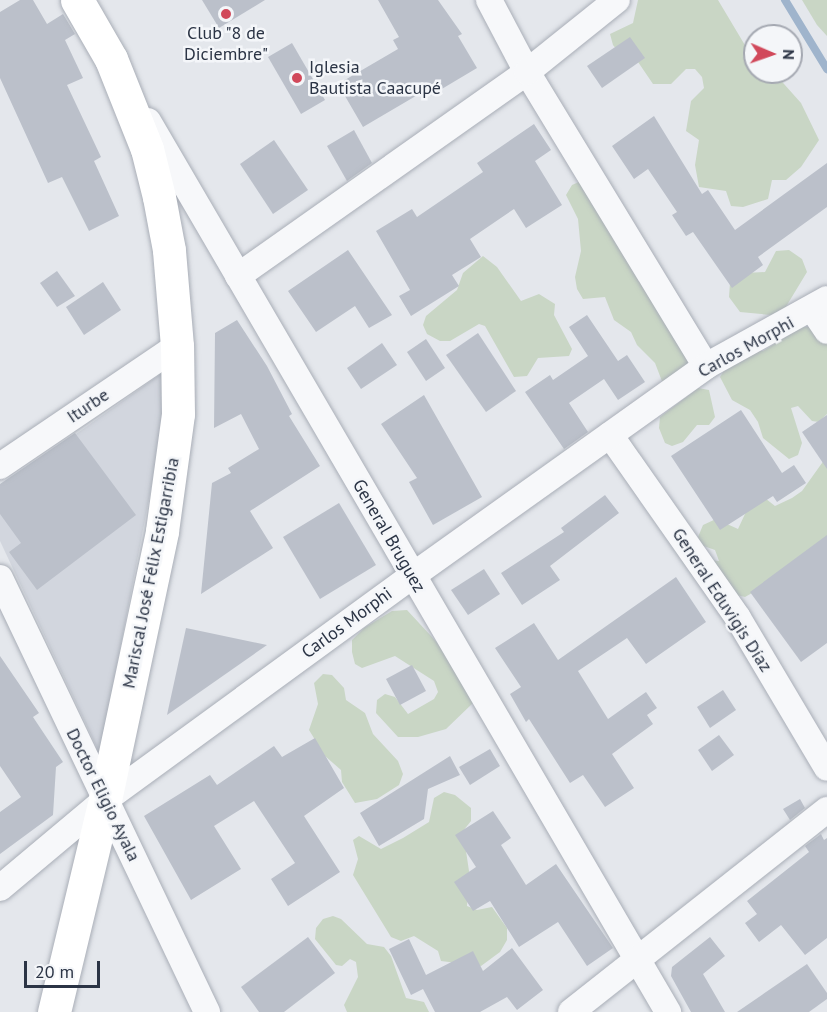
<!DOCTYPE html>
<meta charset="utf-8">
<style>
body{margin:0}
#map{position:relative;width:827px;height:1012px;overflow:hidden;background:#e4e7ec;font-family:"PT Sans",sans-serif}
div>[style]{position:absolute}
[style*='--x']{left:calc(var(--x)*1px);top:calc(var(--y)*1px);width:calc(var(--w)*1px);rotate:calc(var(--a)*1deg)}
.built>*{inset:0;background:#d2d6de}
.green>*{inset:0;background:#c9d6c5}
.stream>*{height:8px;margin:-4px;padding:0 4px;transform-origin:4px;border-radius:4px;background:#9fb4cc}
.building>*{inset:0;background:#bbc0ca}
.roads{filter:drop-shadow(0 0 2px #a9aeb7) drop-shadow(0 0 2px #a9aeb7)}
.minor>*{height:26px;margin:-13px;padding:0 13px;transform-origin:13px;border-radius:13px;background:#f7f8fa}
.primary>*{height:33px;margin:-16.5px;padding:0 16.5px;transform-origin:16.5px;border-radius:16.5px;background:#fff}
.dots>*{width:16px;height:16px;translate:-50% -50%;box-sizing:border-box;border:3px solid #f4f6f9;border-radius:50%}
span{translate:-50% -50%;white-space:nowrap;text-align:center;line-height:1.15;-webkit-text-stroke:5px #f4f6f9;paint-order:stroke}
.poi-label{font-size:18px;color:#2b3445}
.left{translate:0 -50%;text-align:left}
.street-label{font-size:18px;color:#2b3445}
.north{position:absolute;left:743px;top:24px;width:60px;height:60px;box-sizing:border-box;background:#f4f6f9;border:2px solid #a4a8b1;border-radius:50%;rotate:92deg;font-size:16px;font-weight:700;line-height:24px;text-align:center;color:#2b3445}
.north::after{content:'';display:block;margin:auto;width:21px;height:27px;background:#d1495b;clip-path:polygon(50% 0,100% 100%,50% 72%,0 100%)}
.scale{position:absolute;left:24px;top:961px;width:76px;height:27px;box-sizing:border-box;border:3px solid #2b3445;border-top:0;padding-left:8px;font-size:18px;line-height:21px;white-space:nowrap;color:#2b3445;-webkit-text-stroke:4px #f4f6f9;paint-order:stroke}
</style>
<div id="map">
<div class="built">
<div style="clip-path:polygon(172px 366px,156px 462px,100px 754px,0 541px,0 488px)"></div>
</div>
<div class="green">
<div style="clip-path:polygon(638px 0,718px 0,755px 62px,755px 72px,776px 75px,801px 103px,819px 140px,801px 167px,786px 180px,772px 180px,768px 199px,743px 207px,731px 206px,726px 191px,699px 187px,695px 165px,699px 140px,686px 131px,691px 101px,704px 88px,702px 77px,695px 69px,686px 69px,671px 84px,653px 84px,636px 59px,621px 55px,613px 45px,610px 34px,633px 23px)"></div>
<div style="clip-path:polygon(802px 0,827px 0,827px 36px,817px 25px)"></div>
<div style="clip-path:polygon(581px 181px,611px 226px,616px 244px,623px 248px,694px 366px,665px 389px,655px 363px,637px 345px,631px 332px,614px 320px,605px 297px,583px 299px,577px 289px,575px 277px,581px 251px,578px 219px,566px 195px,572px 185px)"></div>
<div style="clip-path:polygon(789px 250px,802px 259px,807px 272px,784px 310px,771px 315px,740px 312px,729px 297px,730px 283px,745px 273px,765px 272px,776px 251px)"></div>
<div style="clip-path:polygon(483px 256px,497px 267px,521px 301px,539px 294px,555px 304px,554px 315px,572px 349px,569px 356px,538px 358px,527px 376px,514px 377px,485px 326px,479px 324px,450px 341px,440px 341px,427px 334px,423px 325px,426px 316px,457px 290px,463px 273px)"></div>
<div style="clip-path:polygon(802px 327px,816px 327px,827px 333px,827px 414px,819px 422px,812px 421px,798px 406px,791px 408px,802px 443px,798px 455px,789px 459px,763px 438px,758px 422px,750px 410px,732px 400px,720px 377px,728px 364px,751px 350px,763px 351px)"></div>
<div style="clip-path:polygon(698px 388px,709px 390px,715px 417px,709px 425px,697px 425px,683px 442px,672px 446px,665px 443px,659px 428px,660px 417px)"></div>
<div style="clip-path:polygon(827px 456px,827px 551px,745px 597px,732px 594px,709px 560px,719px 561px,715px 550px,701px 545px,698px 537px,703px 525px,716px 519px,738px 529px,751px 501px,761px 495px,775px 506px,792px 498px,802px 491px)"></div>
<div style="clip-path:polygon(407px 610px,443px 649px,470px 689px,473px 703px,446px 729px,418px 737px,398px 737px,376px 713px,377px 700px,385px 694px,395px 697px,408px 714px,434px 699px,438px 692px,434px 681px,395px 656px,362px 668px,355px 664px,352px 652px,352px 640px,364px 628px,392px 611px)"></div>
<div style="clip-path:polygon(323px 674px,332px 675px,344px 688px,346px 700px,365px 713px,373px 734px,398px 761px,403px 774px,399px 785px,377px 799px,355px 803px,342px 782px,341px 770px,325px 756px,309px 730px,318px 704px,314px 683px)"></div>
<div style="clip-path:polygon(444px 792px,455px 795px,471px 808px,471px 821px,463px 831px,469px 871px,467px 906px,477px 910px,492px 907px,507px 928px,507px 940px,500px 952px,481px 966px,441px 961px,438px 951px,414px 936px,401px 941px,391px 937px,353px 875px,358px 859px,353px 840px,359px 836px,381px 849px,403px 838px,429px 822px,434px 798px)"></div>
<div style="clip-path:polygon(333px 916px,341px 919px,367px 944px,384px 947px,391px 956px,406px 998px,424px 1002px,429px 1012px,347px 1012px,344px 1005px,358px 977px,356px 962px,350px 959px,342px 966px,336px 965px,315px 939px,316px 928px,323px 919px)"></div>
</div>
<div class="stream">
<div style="--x:785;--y:0;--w:81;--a:58.7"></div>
</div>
<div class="building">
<div style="clip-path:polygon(20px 0,33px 0,47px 24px,63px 14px,75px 34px,65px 40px,83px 78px,67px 85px,101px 157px,94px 161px,119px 216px,89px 231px,62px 177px,48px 183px,0 78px,0 12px)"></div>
<div style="clip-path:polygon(202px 0,265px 0,219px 28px)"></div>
<div style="clip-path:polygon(378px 0,438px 0,462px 34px,458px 36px,477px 68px,430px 96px,426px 90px,363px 127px,338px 84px,398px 49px,393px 40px,399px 37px)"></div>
<div style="clip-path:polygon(630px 37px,645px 58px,602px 88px,587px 66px)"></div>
<div style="clip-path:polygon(292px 43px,325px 100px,301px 114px,268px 57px)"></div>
<div style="clip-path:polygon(654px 116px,702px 194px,708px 190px,735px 230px,827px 163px,827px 207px,758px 257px,763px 265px,732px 288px,693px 232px,686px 236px,672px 215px,677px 212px,648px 169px,634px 179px,612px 146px)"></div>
<div style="clip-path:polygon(534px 124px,551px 150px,535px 161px,562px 205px,526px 228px,514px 209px,470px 239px,481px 257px,452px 275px,459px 286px,411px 316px,399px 296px,410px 290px,376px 231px,412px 209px,417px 217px,483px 172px,477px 163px)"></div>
<div style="clip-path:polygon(354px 130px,372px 163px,347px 181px,327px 146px)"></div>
<div style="clip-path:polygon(274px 140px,308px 190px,273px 214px,240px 164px)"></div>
<div style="clip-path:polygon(348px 250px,392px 315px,369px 328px,355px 306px,316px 332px,288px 291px)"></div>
<div style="clip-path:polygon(57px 271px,75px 296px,57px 307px,40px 283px)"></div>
<div style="clip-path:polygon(103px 282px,121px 310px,84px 335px,66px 307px)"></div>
<div style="clip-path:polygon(587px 315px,618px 361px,627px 355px,645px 382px,618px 400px,604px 379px,569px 403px,588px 432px,564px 449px,525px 392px,550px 375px,553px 380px,588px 356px,569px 327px)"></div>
<div style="clip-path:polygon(237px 320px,267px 366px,292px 414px,289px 416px,320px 466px,250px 511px,273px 548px,201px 594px,212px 483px,231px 473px,228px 468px,259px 449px,241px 414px,214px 428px,215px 333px)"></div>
<div style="clip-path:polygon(478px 333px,516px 391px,486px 412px,446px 355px)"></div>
<div style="clip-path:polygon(426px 339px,445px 368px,426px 381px,407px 352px)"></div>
<div style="clip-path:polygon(382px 343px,397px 365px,361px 389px,347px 368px)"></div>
<div style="clip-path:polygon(424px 395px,482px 497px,433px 525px,409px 482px,417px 478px,381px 424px)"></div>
<div style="clip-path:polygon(741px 410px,782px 473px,794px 465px,806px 483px,777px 502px,773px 496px,720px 530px,671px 456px)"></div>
<div style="clip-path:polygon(827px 415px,827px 469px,802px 432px)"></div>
<div style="clip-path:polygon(75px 433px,136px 515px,37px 590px,9px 552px,21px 543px,0 514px,0 484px)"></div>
<div style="clip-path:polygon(605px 495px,619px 513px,550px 566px,560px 580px,522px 605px,501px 573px,564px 532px,561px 528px)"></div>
<div style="clip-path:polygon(339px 503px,376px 565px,320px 599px,283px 537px)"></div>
<div style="clip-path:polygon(827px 535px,827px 643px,801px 662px,750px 592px)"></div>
<div style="clip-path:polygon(484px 569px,500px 594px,468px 615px,451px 590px)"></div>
<div style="clip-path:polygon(676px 577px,706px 622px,646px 664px,627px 638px,578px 671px,608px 719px,646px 692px,657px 708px,647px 715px,653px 724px,612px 754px,634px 788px,605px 807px,583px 775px,570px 783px,529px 719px,526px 722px,510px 694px,521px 687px,495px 648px,534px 623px,558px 660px)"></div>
<div style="clip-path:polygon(186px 628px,267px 645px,167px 715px)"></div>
<div style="clip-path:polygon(0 656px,39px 713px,33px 717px,63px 762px,56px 767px,53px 815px,0 854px,0 812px,21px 797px,0 766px)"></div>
<div style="clip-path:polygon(412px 665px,426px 691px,400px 705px,386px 679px)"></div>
<div style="clip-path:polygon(723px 690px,736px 710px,710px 728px,697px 707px)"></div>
<div style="clip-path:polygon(719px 735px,734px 755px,712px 771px,698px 750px)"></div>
<div style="clip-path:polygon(315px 738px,344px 788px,304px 816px,340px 872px,288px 906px,271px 879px,295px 863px,254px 801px,214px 826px,241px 869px,191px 900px,144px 816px,210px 775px,217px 785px,274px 746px,282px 757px)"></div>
<div style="clip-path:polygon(490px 749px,500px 766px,470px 785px,459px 767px)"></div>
<div style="clip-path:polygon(450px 756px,460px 775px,428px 789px,424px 819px,379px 846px,360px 813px)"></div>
<div style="clip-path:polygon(800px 799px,805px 808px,790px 820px,783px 809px)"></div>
<div style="clip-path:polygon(493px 811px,511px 838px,501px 845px,526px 885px,556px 864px,613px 948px,587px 966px,558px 922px,519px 947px,490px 901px,473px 911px,454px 882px,476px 867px,455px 835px)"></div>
<div style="clip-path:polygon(821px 834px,824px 840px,827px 838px,827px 938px,805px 955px,781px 925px,759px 942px,745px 923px,757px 914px,747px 901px,809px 852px,805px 846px)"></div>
<div style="clip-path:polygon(308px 937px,335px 973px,284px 1012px,259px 1012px,241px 987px)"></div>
<div style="clip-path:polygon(710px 937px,725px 956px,703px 974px,725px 1012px,691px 1012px,671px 976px,672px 967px)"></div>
<div style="clip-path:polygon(409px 939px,426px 975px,473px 951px,483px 971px,512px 948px,543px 990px,517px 1010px,507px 997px,480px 1012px,435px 1012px,423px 989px,411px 995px,389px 949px)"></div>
<div style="clip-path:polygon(807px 964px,827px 993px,827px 999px,809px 1012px,737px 1012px)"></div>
</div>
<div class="roads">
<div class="minor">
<div style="--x:489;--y:0;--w:81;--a:62.2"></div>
<div style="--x:527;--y:72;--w:344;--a:58.7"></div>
<div style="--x:148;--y:121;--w:1032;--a:59.73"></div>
<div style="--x:238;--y:276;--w:354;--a:-35.2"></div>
<div style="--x:527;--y:72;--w:115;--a:-38.7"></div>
<div style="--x:813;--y:310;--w:25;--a:56"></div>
<div style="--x:610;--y:435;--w:223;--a:55"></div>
<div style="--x:738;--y:618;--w:174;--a:59.3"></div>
<div style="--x:0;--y:466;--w:214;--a:-34.1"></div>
<div style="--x:0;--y:578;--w:481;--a:64.5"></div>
<div style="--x:0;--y:888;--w:137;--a:-40"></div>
<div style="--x:105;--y:800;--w:380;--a:-36.1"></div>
<div style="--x:412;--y:576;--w:361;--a:-35.5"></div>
<div style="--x:706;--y:366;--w:138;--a:-29"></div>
<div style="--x:571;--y:1012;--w:326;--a:-38.3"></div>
</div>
<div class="primary">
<div style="--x:54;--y:1012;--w:218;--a:-76.5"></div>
<div style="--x:105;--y:800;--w:275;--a:-78"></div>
<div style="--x:162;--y:531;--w:118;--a:-82.2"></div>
<div style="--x:178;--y:414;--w:68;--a:-90.8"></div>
<div style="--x:177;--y:346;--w:96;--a:-94.8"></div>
<div style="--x:169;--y:250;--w:54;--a:-100.7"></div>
<div style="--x:159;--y:197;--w:49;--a:-104"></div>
<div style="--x:147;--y:149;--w:97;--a:-111.8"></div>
<div style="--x:111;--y:59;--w:68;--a:-120"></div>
</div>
</div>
<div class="dots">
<div style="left:226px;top:14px;background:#d1495b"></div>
<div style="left:297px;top:78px;background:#d1495b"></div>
</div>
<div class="poi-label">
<span style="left:226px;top:44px">Club "8 de<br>Diciembre"</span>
<span class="left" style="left:309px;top:78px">Iglesia<br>Bautista Caacupé</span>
</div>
<div class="street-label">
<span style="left:746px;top:347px;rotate:-29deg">Carlos Morphi</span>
<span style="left:88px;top:406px;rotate:-34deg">Iturbe</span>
<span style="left:389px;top:536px;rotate:60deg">General Bruguez</span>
<span style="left:151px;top:573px;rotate:-79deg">Mariscal José Félix Estigarribia</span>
<span style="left:722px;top:600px;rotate:57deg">General Eduvigis Díaz</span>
<span style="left:347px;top:623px;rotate:-36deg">Carlos Morphi</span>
<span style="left:103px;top:795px;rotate:64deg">Doctor Eligio Ayala</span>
</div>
<div class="north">N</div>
<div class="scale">20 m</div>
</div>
